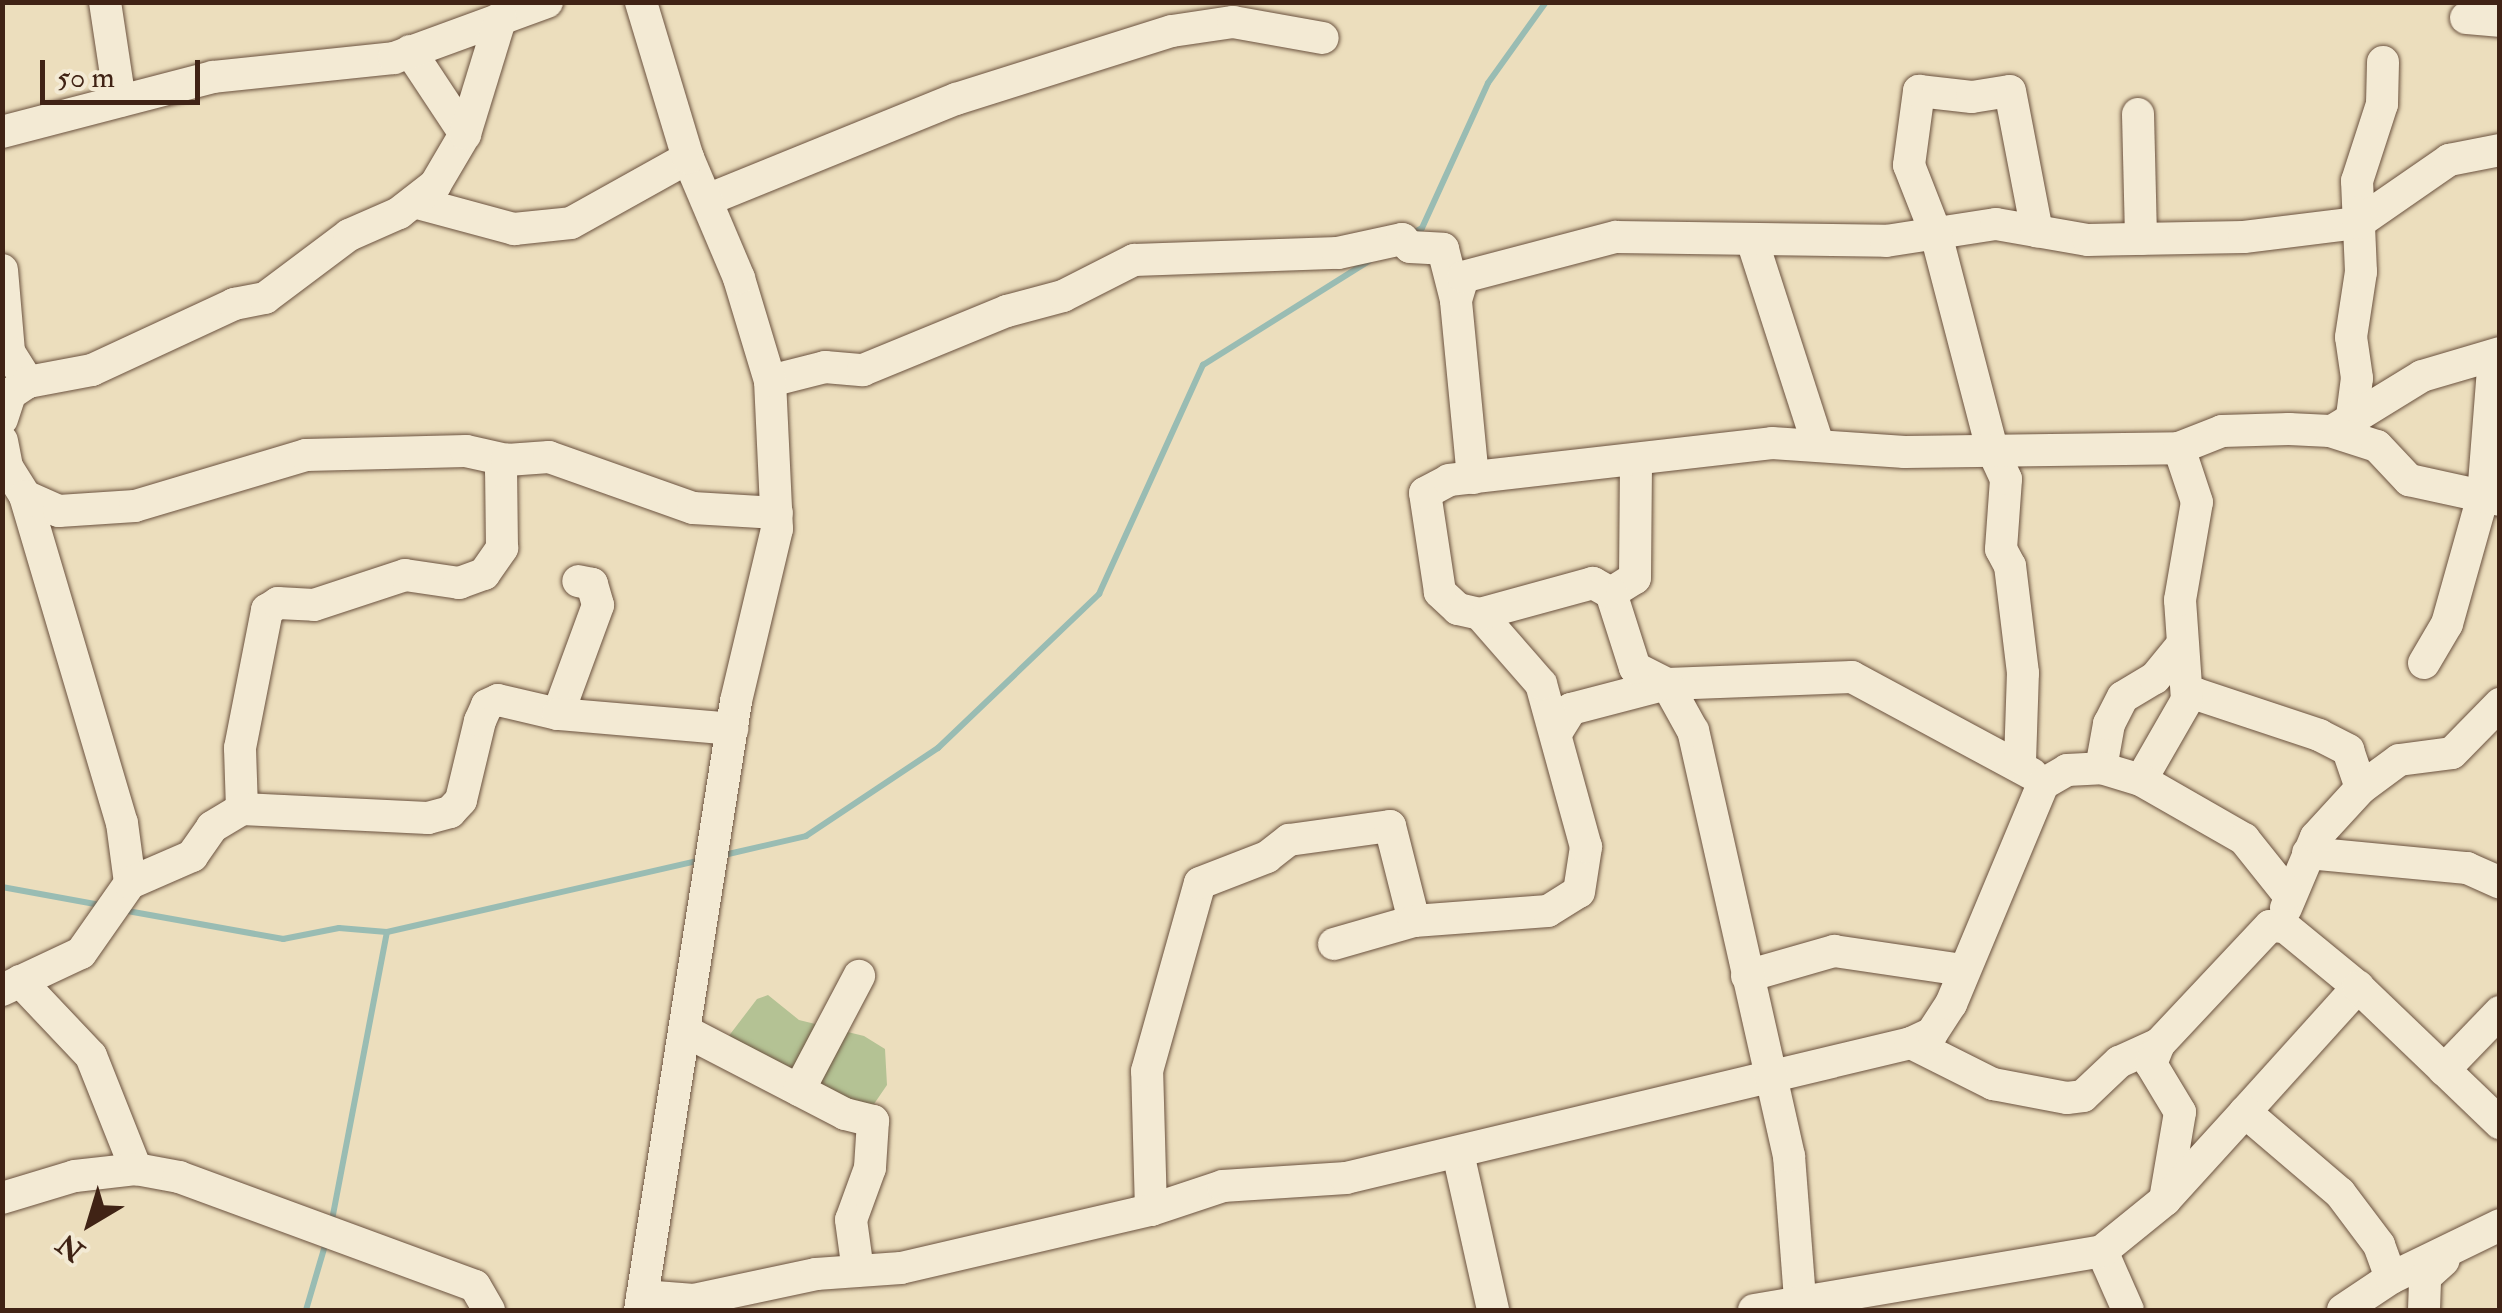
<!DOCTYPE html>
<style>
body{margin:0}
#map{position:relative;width:2502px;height:1313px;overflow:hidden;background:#ecdebd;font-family:"IM FELL Double Pica",serif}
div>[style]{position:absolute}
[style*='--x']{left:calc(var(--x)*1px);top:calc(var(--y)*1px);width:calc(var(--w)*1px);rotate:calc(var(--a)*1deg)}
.green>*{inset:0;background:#b4c294}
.stream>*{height:6px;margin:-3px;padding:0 3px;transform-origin:3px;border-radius:3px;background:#99bcb3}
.roads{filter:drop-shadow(0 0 2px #6b523f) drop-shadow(0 0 2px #6b523f)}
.minor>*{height:32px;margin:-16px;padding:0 16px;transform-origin:16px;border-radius:16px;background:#f3ead4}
span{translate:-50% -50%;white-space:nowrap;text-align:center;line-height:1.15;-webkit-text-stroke:8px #f3ead4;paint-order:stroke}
.frame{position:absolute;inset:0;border:5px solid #402315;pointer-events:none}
.north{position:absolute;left:40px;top:1173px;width:100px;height:100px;-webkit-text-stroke:8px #f3ead4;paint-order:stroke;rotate:218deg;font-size:28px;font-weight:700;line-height:40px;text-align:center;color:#402315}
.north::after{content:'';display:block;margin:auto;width:35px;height:45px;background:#402315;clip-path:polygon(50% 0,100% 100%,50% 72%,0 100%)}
.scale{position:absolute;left:40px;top:60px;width:160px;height:45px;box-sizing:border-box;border:5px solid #402315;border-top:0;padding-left:12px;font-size:30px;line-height:35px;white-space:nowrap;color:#402315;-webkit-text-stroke:8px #f3ead4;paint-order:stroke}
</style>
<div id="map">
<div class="green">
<div style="clip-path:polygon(768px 995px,799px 1020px,864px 1036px,885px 1049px,887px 1085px,874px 1104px,860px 1105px,728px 1037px,757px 999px)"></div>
</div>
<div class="stream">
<div style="--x:1413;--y:233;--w:10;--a:-29"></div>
<div style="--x:1422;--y:228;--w:159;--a:-65.5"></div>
<div style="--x:1488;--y:83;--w:100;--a:-54.4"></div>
<div style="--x:724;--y:855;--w:84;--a:-13"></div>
<div style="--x:806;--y:836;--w:159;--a:-33.7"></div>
<div style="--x:938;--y:748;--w:223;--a:-43.7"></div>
<div style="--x:1099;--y:594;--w:252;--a:-65.6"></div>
<div style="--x:1203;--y:365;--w:196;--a:-32.1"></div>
<div style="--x:2;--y:887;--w:100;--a:10.4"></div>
<div style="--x:122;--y:910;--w:164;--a:10.2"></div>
<div style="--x:283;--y:939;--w:57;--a:-11.1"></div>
<div style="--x:339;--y:928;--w:48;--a:4.8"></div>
<div style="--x:387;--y:932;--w:323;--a:-12.9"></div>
<div style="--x:332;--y:1220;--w:293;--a:-79.2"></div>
<div style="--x:306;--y:1310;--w:71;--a:-73.6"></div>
</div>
<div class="roads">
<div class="minor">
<div style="--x:105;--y:2;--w:100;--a:81.4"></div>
<div style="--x:2466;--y:18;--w:34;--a:5"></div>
<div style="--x:410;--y:51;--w:100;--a:56.5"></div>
<div style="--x:2138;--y:114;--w:125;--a:88.6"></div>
<div style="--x:2;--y:132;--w:218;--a:-14.6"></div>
<div style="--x:213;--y:77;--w:182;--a:-6"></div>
<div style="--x:394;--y:58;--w:163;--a:-20.1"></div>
<div style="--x:707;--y:200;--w:269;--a:-22.1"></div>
<div style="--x:956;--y:99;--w:226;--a:-17.5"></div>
<div style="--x:1172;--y:31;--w:62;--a:-8.4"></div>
<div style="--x:1233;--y:22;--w:91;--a:10.1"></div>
<div style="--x:414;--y:202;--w:104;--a:15.1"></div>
<div style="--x:514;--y:229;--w:57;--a:-6"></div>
<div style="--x:571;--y:223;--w:134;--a:-29.1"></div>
<div style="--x:1752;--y:240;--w:214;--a:72.1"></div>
<div style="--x:2;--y:270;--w:82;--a:85.1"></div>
<div style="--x:9;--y:352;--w:36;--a:58"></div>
<div style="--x:770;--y:381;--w:57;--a:-14.3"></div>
<div style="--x:825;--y:367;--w:38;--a:5"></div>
<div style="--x:863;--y:370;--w:156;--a:-22.3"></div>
<div style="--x:1007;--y:311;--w:58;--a:-15"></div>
<div style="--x:1063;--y:296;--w:80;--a:-26.9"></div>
<div style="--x:1134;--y:260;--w:204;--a:-2"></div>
<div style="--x:1338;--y:253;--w:66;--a:-12.3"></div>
<div style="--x:1402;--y:239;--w:11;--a:45"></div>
<div style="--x:1410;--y:247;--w:33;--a:3"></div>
<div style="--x:1443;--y:249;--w:53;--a:75.7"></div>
<div style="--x:2;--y:419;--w:26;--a:-72"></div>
<div style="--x:10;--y:394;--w:22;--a:-34"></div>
<div style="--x:28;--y:382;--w:65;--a:-10.6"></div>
<div style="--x:92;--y:370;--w:157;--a:-24.9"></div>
<div style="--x:234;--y:304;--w:32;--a:-11"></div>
<div style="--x:265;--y:298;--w:105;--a:-36.9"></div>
<div style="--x:349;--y:235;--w:55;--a:-23.7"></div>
<div style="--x:399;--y:213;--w:46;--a:-37.9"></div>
<div style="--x:435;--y:185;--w:59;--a:-59.5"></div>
<div style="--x:465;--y:134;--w:122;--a:-72.9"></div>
<div style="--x:2351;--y:424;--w:46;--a:-82.6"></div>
<div style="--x:2357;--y:378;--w:41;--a:-98.3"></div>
<div style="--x:2351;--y:337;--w:66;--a:-81.3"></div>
<div style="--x:2361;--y:272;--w:91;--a:-92.5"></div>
<div style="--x:2357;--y:181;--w:81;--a:-72"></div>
<div style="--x:2382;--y:104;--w:42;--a:-88.6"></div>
<div style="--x:2334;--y:430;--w:103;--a:-31.5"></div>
<div style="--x:2422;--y:376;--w:81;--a:-16.4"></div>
<div style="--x:2;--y:441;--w:26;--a:79"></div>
<div style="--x:7;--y:467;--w:34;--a:58"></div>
<div style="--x:25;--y:496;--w:341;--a:73.5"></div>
<div style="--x:122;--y:823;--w:61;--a:82.4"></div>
<div style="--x:1473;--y:478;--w:179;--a:-95.5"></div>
<div style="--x:1456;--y:300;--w:24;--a:-73"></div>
<div style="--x:1463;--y:277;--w:158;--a:-14.7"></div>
<div style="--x:1616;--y:237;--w:270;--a:0.8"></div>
<div style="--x:1886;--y:241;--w:111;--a:-8.8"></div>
<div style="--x:1996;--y:224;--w:93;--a:9.9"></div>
<div style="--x:2088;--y:240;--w:156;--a:-1.1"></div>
<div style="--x:2244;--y:237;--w:115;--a:-7"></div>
<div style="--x:2358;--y:223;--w:111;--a:-34.7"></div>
<div style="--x:2449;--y:160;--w:52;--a:-11.1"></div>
<div style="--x:25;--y:496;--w:37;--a:24"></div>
<div style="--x:59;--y:511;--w:76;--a:-3.8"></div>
<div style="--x:135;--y:506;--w:178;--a:-16.6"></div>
<div style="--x:306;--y:455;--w:160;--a:-1.4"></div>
<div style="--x:466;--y:451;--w:42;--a:12.4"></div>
<div style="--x:1611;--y:593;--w:28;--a:-32"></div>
<div style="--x:1635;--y:578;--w:117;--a:-89.5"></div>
<div style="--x:2424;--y:663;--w:45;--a:-59.5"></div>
<div style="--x:2447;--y:624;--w:133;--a:-74.3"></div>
<div style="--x:2483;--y:496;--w:141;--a:-85.5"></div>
<div style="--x:2187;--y:700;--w:11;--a:-34"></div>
<div style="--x:2196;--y:694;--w:130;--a:18.4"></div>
<div style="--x:2319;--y:735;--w:33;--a:27"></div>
<div style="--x:2348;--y:750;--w:40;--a:71.1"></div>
<div style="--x:558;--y:714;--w:116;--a:-69.8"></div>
<div style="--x:598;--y:605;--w:22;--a:-106"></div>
<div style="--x:592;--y:584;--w:14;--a:-168"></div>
<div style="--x:1558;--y:730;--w:25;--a:-58"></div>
<div style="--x:1571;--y:709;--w:99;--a:-14.6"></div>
<div style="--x:1667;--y:684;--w:185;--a:-2.2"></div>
<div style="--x:1852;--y:677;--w:204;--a:28.3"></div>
<div style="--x:2020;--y:762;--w:89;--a:-88.1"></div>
<div style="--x:2023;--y:673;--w:108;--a:-96.9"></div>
<div style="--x:2010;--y:566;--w:19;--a:-118"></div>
<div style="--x:2001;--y:549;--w:70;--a:-85.9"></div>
<div style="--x:2006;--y:479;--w:33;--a:-115"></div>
<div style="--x:1992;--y:449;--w:222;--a:-104.6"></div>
<div style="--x:1936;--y:234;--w:74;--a:-111.4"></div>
<div style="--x:1909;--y:165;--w:75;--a:-82.3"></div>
<div style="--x:1919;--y:91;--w:53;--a:6.5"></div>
<div style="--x:1972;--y:97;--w:38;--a:-9"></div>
<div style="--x:2010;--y:91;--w:143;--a:79.1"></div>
<div style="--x:2101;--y:768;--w:45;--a:-79.7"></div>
<div style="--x:2109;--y:724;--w:30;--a:-63"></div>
<div style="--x:2123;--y:697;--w:37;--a:-31"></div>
<div style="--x:2155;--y:678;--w:43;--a:-50.7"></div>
<div style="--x:2141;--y:780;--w:92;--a:-60.1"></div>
<div style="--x:2187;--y:700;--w:100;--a:-94"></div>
<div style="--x:2180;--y:600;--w:99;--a:-80.2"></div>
<div style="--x:2197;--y:502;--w:57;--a:-108.4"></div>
<div style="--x:242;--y:809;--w:61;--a:-91.9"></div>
<div style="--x:240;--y:748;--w:141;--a:-78.9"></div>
<div style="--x:267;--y:610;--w:13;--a:-32"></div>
<div style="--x:278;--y:603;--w:36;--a:3"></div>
<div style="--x:314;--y:605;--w:96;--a:-18.2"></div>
<div style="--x:405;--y:575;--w:55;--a:8.4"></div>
<div style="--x:459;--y:583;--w:27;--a:-20"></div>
<div style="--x:484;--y:574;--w:32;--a:-55"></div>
<div style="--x:502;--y:548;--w:77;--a:-90.7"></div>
<div style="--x:501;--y:471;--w:13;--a:-61"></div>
<div style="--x:507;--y:460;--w:42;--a:-4.1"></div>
<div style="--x:549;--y:457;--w:153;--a:19.5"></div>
<div style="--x:693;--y:508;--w:84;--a:3.4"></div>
<div style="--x:2308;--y:853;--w:160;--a:5.4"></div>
<div style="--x:2467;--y:868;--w:36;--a:24"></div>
<div style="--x:2286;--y:908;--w:77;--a:-67.1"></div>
<div style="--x:2316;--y:837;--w:67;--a:-47.4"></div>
<div style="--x:2361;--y:788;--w:47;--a:-36.4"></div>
<div style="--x:2399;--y:760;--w:53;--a:-7.5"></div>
<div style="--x:2452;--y:753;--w:69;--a:-45.6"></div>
<div style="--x:1334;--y:944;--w:83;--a:-16"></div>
<div style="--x:1747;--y:976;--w:91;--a:-16"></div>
<div style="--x:1834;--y:951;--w:130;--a:8.4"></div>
<div style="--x:20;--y:981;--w:103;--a:46.6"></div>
<div style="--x:91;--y:1056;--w:122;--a:68.3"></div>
<div style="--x:2;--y:990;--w:87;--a:-25.1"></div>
<div style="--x:81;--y:953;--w:85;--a:-55"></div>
<div style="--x:130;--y:883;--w:68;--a:-23.5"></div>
<div style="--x:192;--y:856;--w:35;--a:-55"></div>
<div style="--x:212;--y:827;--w:35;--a:-31"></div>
<div style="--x:242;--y:809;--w:186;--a:2.8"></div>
<div style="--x:428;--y:818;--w:23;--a:-15"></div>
<div style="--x:450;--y:812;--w:16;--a:-47"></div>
<div style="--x:461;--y:800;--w:81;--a:-76.5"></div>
<div style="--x:480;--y:721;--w:17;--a:-66"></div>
<div style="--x:487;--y:705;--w:12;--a:-24"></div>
<div style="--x:498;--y:700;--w:62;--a:13.1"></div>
<div style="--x:558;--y:714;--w:175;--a:4.9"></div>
<div style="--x:685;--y:1031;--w:180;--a:27.4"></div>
<div style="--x:845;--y:1114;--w:29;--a:14"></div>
<div style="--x:873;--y:1121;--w:47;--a:93.7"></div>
<div style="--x:870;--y:1168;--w:55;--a:110.1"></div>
<div style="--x:851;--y:1220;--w:51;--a:82.2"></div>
<div style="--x:1911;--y:1043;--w:92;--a:26.6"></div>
<div style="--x:1993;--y:1084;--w:75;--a:10.7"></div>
<div style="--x:2067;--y:1098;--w:16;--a:-7"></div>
<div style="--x:2083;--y:1096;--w:50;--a:-43.4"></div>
<div style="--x:2119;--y:1062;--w:44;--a:-24.2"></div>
<div style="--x:2444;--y:1070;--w:81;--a:-46"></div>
<div style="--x:799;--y:1090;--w:129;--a:-62.2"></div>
<div style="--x:2245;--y:1112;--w:169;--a:-47.9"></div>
<div style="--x:1458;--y:1153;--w:161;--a:77.4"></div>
<div style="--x:2;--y:1198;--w:76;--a:-16.8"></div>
<div style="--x:75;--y:1176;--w:61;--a:-6.5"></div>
<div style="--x:136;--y:1169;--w:44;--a:10.5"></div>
<div style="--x:179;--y:1177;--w:315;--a:20.2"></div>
<div style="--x:475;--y:1286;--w:28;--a:60"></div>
<div style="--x:2165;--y:1200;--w:89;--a:-80.3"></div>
<div style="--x:2180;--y:1112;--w:56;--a:-121.1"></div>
<div style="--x:2151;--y:1064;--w:22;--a:-68"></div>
<div style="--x:2159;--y:1044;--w:162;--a:-46.8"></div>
<div style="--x:2270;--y:926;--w:15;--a:4"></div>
<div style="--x:2285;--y:927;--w:94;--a:39.4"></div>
<div style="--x:2358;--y:987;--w:197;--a:43.8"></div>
<div style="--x:1151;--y:1210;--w:139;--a:-91.6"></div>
<div style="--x:1147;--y:1071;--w:195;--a:-74.3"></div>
<div style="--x:1200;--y:883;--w:72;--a:-21.2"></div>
<div style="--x:1267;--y:857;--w:28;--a:-38"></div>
<div style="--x:1289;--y:840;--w:102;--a:-7.9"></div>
<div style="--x:1390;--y:826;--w:98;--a:75.8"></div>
<div style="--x:1414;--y:921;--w:134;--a:-4.3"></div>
<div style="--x:1548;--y:911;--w:36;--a:-32"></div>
<div style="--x:1579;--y:892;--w:46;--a:-81.2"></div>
<div style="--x:1586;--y:847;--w:169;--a:-105.4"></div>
<div style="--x:1541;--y:684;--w:93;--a:-131.1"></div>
<div style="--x:2102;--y:1251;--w:64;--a:66.2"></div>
<div style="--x:642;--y:1296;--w:52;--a:4.4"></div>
<div style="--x:694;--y:1300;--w:125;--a:-12"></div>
<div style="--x:816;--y:1274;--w:85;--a:-4"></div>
<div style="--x:901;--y:1268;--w:257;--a:-13.1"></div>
<div style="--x:1151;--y:1210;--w:76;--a:-18.4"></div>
<div style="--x:1223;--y:1186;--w:123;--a:-3.7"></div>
<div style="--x:1346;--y:1178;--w:581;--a:-13.44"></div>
<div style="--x:1911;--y:1043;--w:23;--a:-25"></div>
<div style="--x:1932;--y:1033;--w:35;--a:-57"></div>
<div style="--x:1951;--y:1004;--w:238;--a:-67.3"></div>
<div style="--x:2043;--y:784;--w:28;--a:-30"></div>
<div style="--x:2067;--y:770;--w:34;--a:-3"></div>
<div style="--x:2101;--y:768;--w:42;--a:16.7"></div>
<div style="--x:2141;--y:780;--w:119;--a:29.8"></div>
<div style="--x:2244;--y:839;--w:70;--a:51.3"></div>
<div style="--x:1800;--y:1299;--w:143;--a:-94.4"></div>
<div style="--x:1789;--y:1156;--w:436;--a:-102.7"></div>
<div style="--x:1693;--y:731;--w:54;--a:-119"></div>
<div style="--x:1667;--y:684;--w:36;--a:-153"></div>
<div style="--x:1635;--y:668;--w:79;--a:-107.7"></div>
<div style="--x:1611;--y:593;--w:21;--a:-151"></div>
<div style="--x:1593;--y:583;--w:117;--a:164.7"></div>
<div style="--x:1480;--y:614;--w:23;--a:-167"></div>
<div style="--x:1458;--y:609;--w:25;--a:-137"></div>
<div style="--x:1440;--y:592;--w:100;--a:-98.6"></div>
<div style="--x:1425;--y:493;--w:27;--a:-28"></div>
<div style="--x:1449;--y:480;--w:325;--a:-6.5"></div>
<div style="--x:1772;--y:443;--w:133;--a:3.9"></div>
<div style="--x:1905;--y:452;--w:274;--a:-0.8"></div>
<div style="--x:2179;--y:448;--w:46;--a:-21.6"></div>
<div style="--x:2222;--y:431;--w:67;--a:-1.7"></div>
<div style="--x:2289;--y:429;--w:41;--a:2.8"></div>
<div style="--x:2330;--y:431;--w:49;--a:17.7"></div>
<div style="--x:2377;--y:446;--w:47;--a:46.7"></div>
<div style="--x:2409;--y:480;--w:93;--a:12.4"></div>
<div style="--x:640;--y:1310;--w:617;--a:-81.04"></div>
<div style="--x:736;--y:701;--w:177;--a:-76.6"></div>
<div style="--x:777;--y:529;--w:148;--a:-92.7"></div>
<div style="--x:770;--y:381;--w:108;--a:-106.8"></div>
<div style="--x:739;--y:278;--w:130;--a:-113"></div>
<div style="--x:688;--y:158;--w:163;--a:-106.8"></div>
<div style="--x:1754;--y:1310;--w:353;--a:-9.6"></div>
<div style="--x:2102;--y:1251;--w:81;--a:-39"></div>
<div style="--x:2165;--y:1200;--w:119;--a:-47.7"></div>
<div style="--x:2245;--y:1112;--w:125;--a:40.5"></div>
<div style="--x:2340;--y:1193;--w:65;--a:53.1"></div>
<div style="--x:2379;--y:1245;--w:35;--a:70"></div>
<div style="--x:2343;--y:1310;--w:58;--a:-33.7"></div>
<div style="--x:2391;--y:1278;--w:121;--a:-25.9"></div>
<div style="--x:2424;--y:1310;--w:33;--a:-88"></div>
<div style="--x:2425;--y:1277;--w:25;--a:-42"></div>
</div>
</div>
<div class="frame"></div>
<div class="north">N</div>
<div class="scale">50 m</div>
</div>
